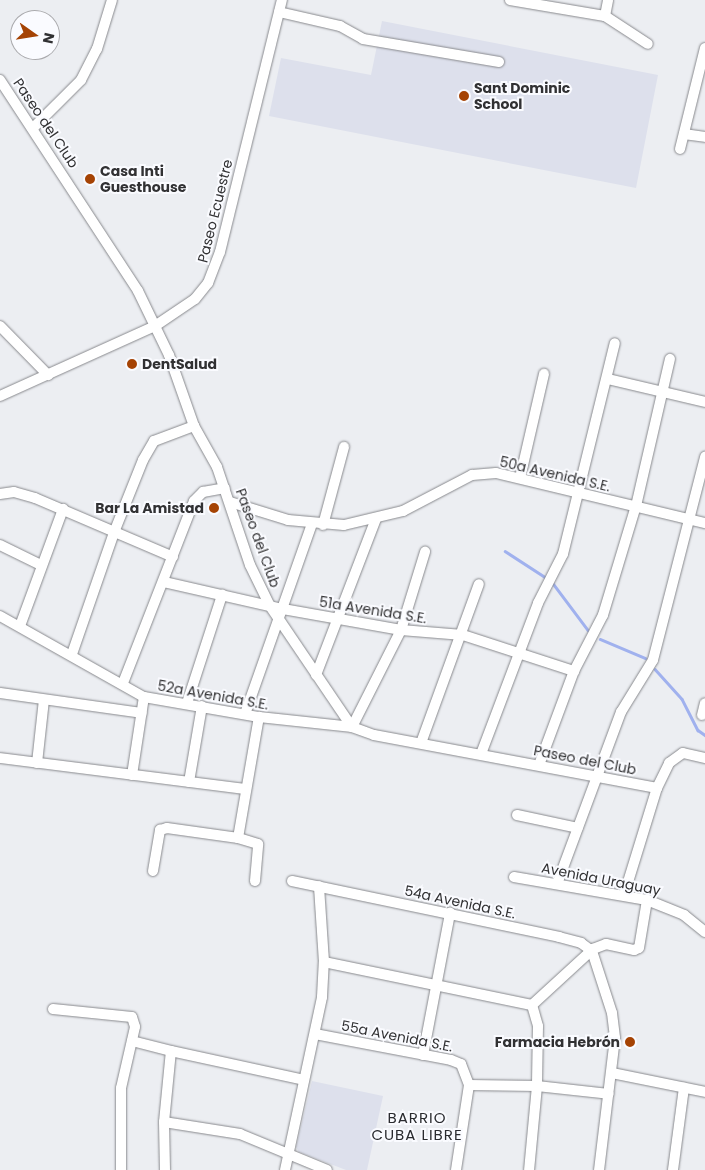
<!DOCTYPE html>
<meta charset="utf-8">
<style>
body{margin:0}
#map{position:relative;width:705px;height:1170px;overflow:hidden;background:#eceef2;font-family:Poppins,sans-serif}
div>[style]{position:absolute}
[style*='--x']{left:calc(var(--x)*1px);top:calc(var(--y)*1px);width:calc(var(--w)*1px);rotate:calc(var(--a)*1deg)}
.built>*{inset:0;background:#dde0ec}
.stream>*{height:2.5px;margin:-1.25px;padding:0 1.25px;transform-origin:1.25px;border-radius:1.25px;background:#a0b1ee}
.roads{filter:drop-shadow(0 0 1px #88898d) drop-shadow(0 0 1px #88898d)}
.minor>*{height:10px;margin:-5px;padding:0 5px;transform-origin:5px;border-radius:5px;background:#fff}
.dots>*{width:14px;height:14px;translate:-50% -50%;box-sizing:border-box;border:2px solid #fafbff;border-radius:50%}
span{translate:-50% -50%;white-space:nowrap;text-align:center;line-height:1.15;-webkit-text-stroke:4px #fafbff;paint-order:stroke}
.poi-label{font-size:14px;color:#313133;font-weight:700}
.left{translate:0 -50%;text-align:left}
.right{translate:-100% -50%;text-align:right}
.street-label{font-size:14px;color:#313133}
.neighbourhood-label{font-size:15px;color:#2b2c30;letter-spacing:1px}
.north{position:absolute;left:10px;top:10px;width:50px;height:50px;box-sizing:border-box;background:#fafbff;border:1px solid #aaaaad;border-radius:50%;rotate:103deg;font-size:14px;font-weight:700;line-height:20px;text-align:center;color:#313133}
.north::after{content:'';display:block;margin:auto;width:18px;height:22px;background:#a54304;clip-path:polygon(50% 0,100% 100%,50% 72%,0 100%)}
</style>
<div id="map">
<div class="built">
<div style="clip-path:polygon(382px 21px,658px 75px,636px 188px,269px 116px,281px 58px,371px 75px)"></div>
<div style="clip-path:polygon(312px 1081px,383px 1096px,367px 1170px,346px 1170px,299px 1152px,296px 1147px)"></div>
</div>
<div class="stream">
<div style="--x:505;--y:551;--w:51;--a:33.1"></div>
<div style="--x:552;--y:582;--w:65;--a:53.1"></div>
<div style="--x:600;--y:639;--w:49;--a:22.9"></div>
<div style="--x:655;--y:669;--w:40;--a:48"></div>
<div style="--x:682;--y:699;--w:35;--a:63"></div>
<div style="--x:698;--y:730;--w:9;--a:36"></div>
</div>
<div class="roads">
<div class="minor">
<div style="--x:510;--y:0;--w:96;--a:9.6"></div>
<div style="--x:605;--y:16;--w:51;--a:33.1"></div>
<div style="--x:279;--y:12;--w:63;--a:12.9"></div>
<div style="--x:340;--y:26;--w:26;--a:29"></div>
<div style="--x:363;--y:39;--w:138;--a:9.6"></div>
<div style="--x:605;--y:16;--w:16;--a:-79"></div>
<div style="--x:0;--y:80;--w:252;--a:56.8"></div>
<div style="--x:138;--y:291;--w:71;--a:64.2"></div>
<div style="--x:169;--y:355;--w:75;--a:70.6"></div>
<div style="--x:194;--y:426;--w:47;--a:60.7"></div>
<div style="--x:217;--y:467;--w:103;--a:71.4"></div>
<div style="--x:250;--y:565;--w:46;--a:64"></div>
<div style="--x:270;--y:606;--w:146;--a:55.9"></div>
<div style="--x:33;--y:128;--w:68;--a:-45"></div>
<div style="--x:81;--y:80;--w:35;--a:-63"></div>
<div style="--x:97;--y:49;--w:51;--a:-73"></div>
<div style="--x:684;--y:134;--w:21;--a:8"></div>
<div style="--x:680;--y:149;--w:104;--a:-76.1"></div>
<div style="--x:0;--y:326;--w:69;--a:45.6"></div>
<div style="--x:608;--y:379;--w:100;--a:13.3"></div>
<div style="--x:0;--y:396;--w:170;--a:-24.3"></div>
<div style="--x:155;--y:326;--w:48;--a:-34"></div>
<div style="--x:195;--y:299;--w:21;--a:-51"></div>
<div style="--x:208;--y:283;--w:33;--a:-69"></div>
<div style="--x:220;--y:252;--w:260;--a:-76.2"></div>
<div style="--x:520;--y:478;--w:107;--a:-77"></div>
<div style="--x:0;--y:494;--w:14;--a:-8"></div>
<div style="--x:14;--y:492;--w:22;--a:16"></div>
<div style="--x:35;--y:498;--w:150;--a:23.1"></div>
<div style="--x:230;--y:502;--w:61;--a:17.2"></div>
<div style="--x:288;--y:520;--w:56;--a:5.1"></div>
<div style="--x:344;--y:525;--w:61;--a:-13.3"></div>
<div style="--x:403;--y:511;--w:78;--a:-27.6"></div>
<div style="--x:472;--y:475;--w:24;--a:-5"></div>
<div style="--x:496;--y:473;--w:215;--a:13.5"></div>
<div style="--x:323;--y:525;--w:81;--a:-74.9"></div>
<div style="--x:0;--y:545;--w:46;--a:26"></div>
<div style="--x:164;--y:582;--w:122;--a:12.8"></div>
<div style="--x:283;--y:609;--w:120;--a:10.1"></div>
<div style="--x:401;--y:630;--w:62;--a:4.6"></div>
<div style="--x:463;--y:635;--w:117;--a:18"></div>
<div style="--x:0;--y:616;--w:165;--a:29.4"></div>
<div style="--x:144;--y:697;--w:117;--a:9.9"></div>
<div style="--x:259;--y:717;--w:94;--a:6.1"></div>
<div style="--x:352;--y:727;--w:23;--a:20"></div>
<div style="--x:374;--y:735;--w:288;--a:10.6"></div>
<div style="--x:20;--y:626;--w:125;--a:-69.8"></div>
<div style="--x:72;--y:654;--w:131;--a:-70.9"></div>
<div style="--x:115;--y:530;--w:75;--a:-68.2"></div>
<div style="--x:143;--y:460;--w:22;--a:-60"></div>
<div style="--x:154;--y:441;--w:43;--a:-20.6"></div>
<div style="--x:316;--y:675;--w:167;--a:-69"></div>
<div style="--x:123;--y:683;--w:195;--a:-68.7"></div>
<div style="--x:194;--y:501;--w:13;--a:-45"></div>
<div style="--x:203;--y:492;--w:22;--a:-10"></div>
<div style="--x:0;--y:693;--w:143;--a:8"></div>
<div style="--x:187;--y:703;--w:114;--a:-72"></div>
<div style="--x:245;--y:714;--w:201;--a:-70.6"></div>
<div style="--x:702;--y:715;--w:12;--a:-76"></div>
<div style="--x:352;--y:727;--w:109;--a:-63.2"></div>
<div style="--x:401;--y:630;--w:82;--a:-72.9"></div>
<div style="--x:421;--y:743;--w:169;--a:-70"></div>
<div style="--x:481;--y:754;--w:161;--a:-69.3"></div>
<div style="--x:538;--y:603;--w:55;--a:-63"></div>
<div style="--x:563;--y:554;--w:217;--a:-76.2"></div>
<div style="--x:0;--y:758;--w:248;--a:7.2"></div>
<div style="--x:37;--y:763;--w:63;--a:-83.7"></div>
<div style="--x:539;--y:765;--w:100;--a:-69.6"></div>
<div style="--x:574;--y:671;--w:63;--a:-62.6"></div>
<div style="--x:603;--y:615;--w:114;--a:-73.2"></div>
<div style="--x:636;--y:506;--w:151;--a:-77"></div>
<div style="--x:132;--y:775;--w:79;--a:-81.3"></div>
<div style="--x:189;--y:782;--w:77;--a:-80.3"></div>
<div style="--x:517;--y:815;--w:62;--a:12"></div>
<div style="--x:153;--y:871;--w:42;--a:-80.3"></div>
<div style="--x:160;--y:830;--w:7;--a:-16"></div>
<div style="--x:167;--y:828;--w:72;--a:8"></div>
<div style="--x:514;--y:877;--w:135;--a:9.8"></div>
<div style="--x:647;--y:900;--w:40;--a:22"></div>
<div style="--x:684;--y:915;--w:27;--a:39"></div>
<div style="--x:255;--y:881;--w:37;--a:-85"></div>
<div style="--x:258;--y:844;--w:21;--a:-163"></div>
<div style="--x:238;--y:838;--w:123;--a:-80.2"></div>
<div style="--x:292;--y:881;--w:273;--a:11.8"></div>
<div style="--x:559;--y:937;--w:23;--a:15"></div>
<div style="--x:581;--y:943;--w:14;--a:36"></div>
<div style="--x:592;--y:951;--w:65;--a:72.1"></div>
<div style="--x:612;--y:1013;--w:25;--a:83"></div>
<div style="--x:615;--y:1038;--w:133;--a:96.9"></div>
<div style="--x:557;--y:884;--w:184;--a:-69.6"></div>
<div style="--x:621;--y:712;--w:61;--a:-58.4"></div>
<div style="--x:653;--y:660;--w:210;--a:-75.6"></div>
<div style="--x:624;--y:895;--w:112;--a:-72.9"></div>
<div style="--x:657;--y:788;--w:28;--a:-64"></div>
<div style="--x:669;--y:763;--w:17;--a:-36"></div>
<div style="--x:683;--y:753;--w:23;--a:13"></div>
<div style="--x:324;--y:962;--w:212;--a:11.7"></div>
<div style="--x:532;--y:1005;--w:22;--a:74"></div>
<div style="--x:538;--y:1026;--w:60;--a:91"></div>
<div style="--x:537;--y:1086;--w:84;--a:95.4"></div>
<div style="--x:532;--y:1005;--w:83;--a:-42.6"></div>
<div style="--x:593;--y:949;--w:14;--a:-21"></div>
<div style="--x:606;--y:944;--w:29;--a:12"></div>
<div style="--x:634;--y:950;--w:5;--a:-22"></div>
<div style="--x:639;--y:948;--w:49;--a:-80.5"></div>
<div style="--x:53;--y:1009;--w:79;--a:5.8"></div>
<div style="--x:132;--y:1017;--w:10;--a:73"></div>
<div style="--x:135;--y:1027;--w:63;--a:102.9"></div>
<div style="--x:121;--y:1088;--w:82;--a:90"></div>
<div style="--x:315;--y:1034;--w:138;--a:10.8"></div>
<div style="--x:451;--y:1060;--w:11;--a:22"></div>
<div style="--x:461;--y:1064;--w:22;--a:69"></div>
<div style="--x:469;--y:1085;--w:86;--a:98.7"></div>
<div style="--x:132;--y:1041;--w:40;--a:14.4"></div>
<div style="--x:423;--y:1055;--w:145;--a:-79.2"></div>
<div style="--x:612;--y:1073;--w:95;--a:11.5"></div>
<div style="--x:469;--y:1085;--w:68;--a:0.8"></div>
<div style="--x:537;--y:1086;--w:72;--a:6.3"></div>
<div style="--x:164;--y:1122;--w:77;--a:9"></div>
<div style="--x:240;--y:1134;--w:94;--a:22.5"></div>
<div style="--x:165;--y:1170;--w:48;--a:-91.2"></div>
<div style="--x:164;--y:1122;--w:71;--a:-84.4"></div>
<div style="--x:171;--y:1051;--w:136;--a:12.3"></div>
<div style="--x:285;--y:1170;--w:177;--a:-77.9"></div>
<div style="--x:322;--y:997;--w:35;--a:-87"></div>
<div style="--x:324;--y:962;--w:76;--a:-93.8"></div>
<div style="--x:673;--y:1170;--w:83;--a:-82.4"></div>
</div>
</div>
<div class="dots">
<div style="left:464px;top:96px;background:#a54304"></div>
<div style="left:90px;top:179px;background:#a54304"></div>
<div style="left:132px;top:364px;background:#a54304"></div>
<div style="left:214px;top:508px;background:#a54304"></div>
<div style="left:630px;top:1042px;background:#a54304"></div>
</div>
<div class="poi-label">
<span class="left" style="left:474px;top:96px">Sant Dominic<br>School</span>
<span class="left" style="left:100px;top:179px">Casa Inti<br>Guesthouse</span>
<span class="left" style="left:142px;top:364px">DentSalud</span>
<span class="right" style="left:204px;top:508px">Bar La Amistad</span>
<span class="right" style="left:620px;top:1042px">Farmacia Hebrón</span>
</div>
<div class="street-label">
<span style="left:46px;top:123px;rotate:56deg">Paseo del Club</span>
<span style="left:215px;top:211px;rotate:-76deg">Paseo Ecuestre</span>
<span style="left:555px;top:474px;rotate:13deg">50a Avenida S.E.</span>
<span style="left:258px;top:538px;rotate:70deg">Paseo del Club</span>
<span style="left:373px;top:610px;rotate:9deg">51a Avenida S.E.</span>
<span style="left:213px;top:695px;rotate:10deg">52a Avenida S.E.</span>
<span style="left:585px;top:760px;rotate:11deg">Paseo del Club</span>
<span style="left:601px;top:879px;rotate:11deg">Avenida Uraguay</span>
<span style="left:460px;top:902px;rotate:12deg">54a Avenida S.E.</span>
<span style="left:397px;top:1036px;rotate:11deg">55a Avenida S.E.</span>
</div>
<div class="neighbourhood-label">
<span style="left:417px;top:1126px">BARRIO<br>CUBA LIBRE</span>
</div>
<div class="north">N</div>
</div>
